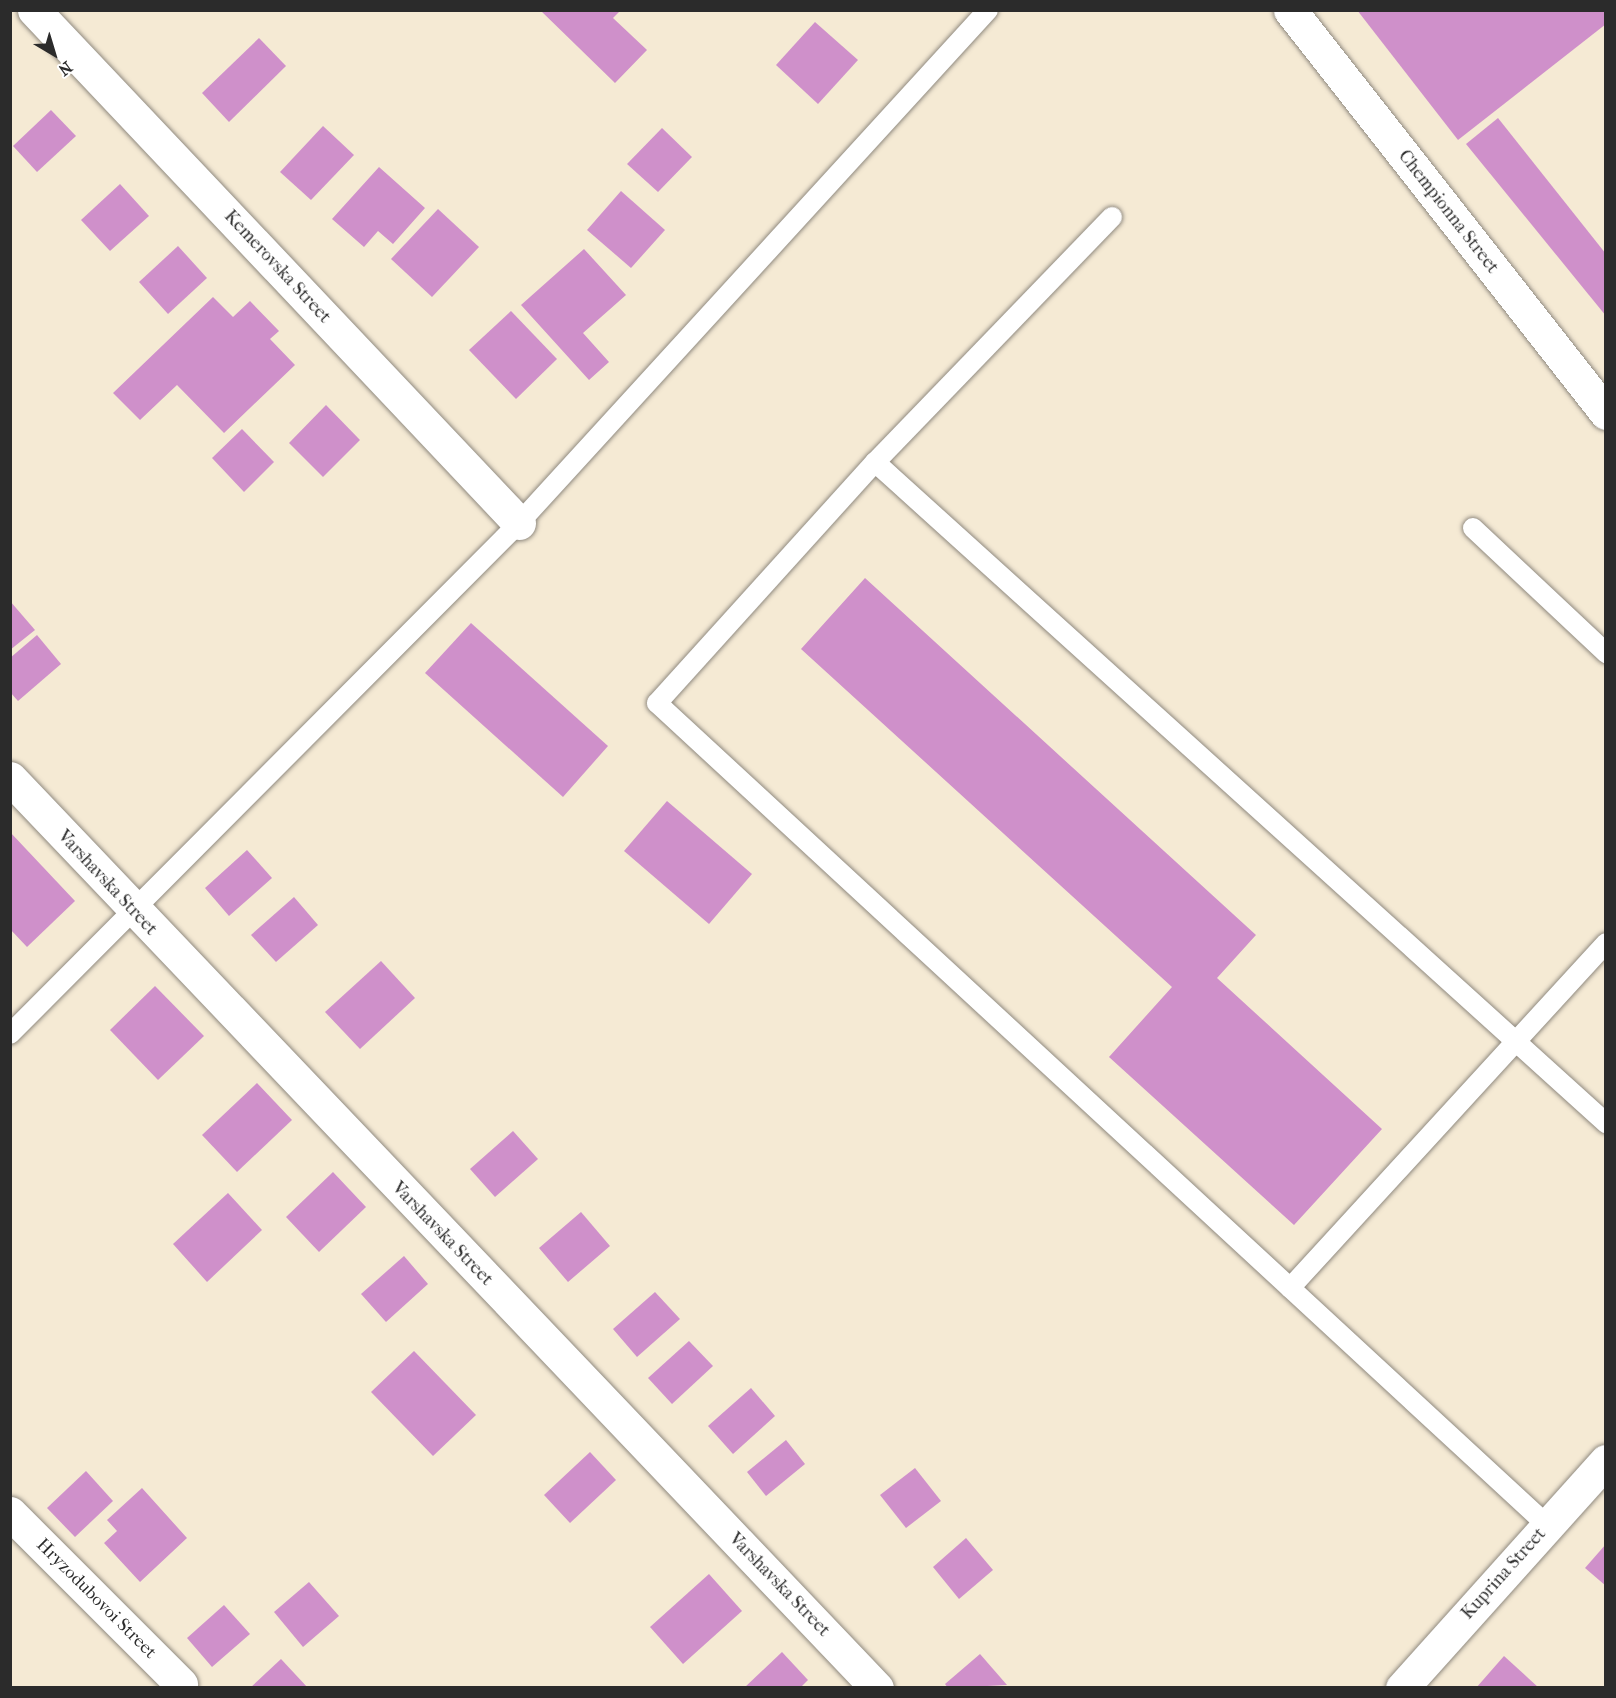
<!DOCTYPE html>
<style>
body{margin:0}
#map{position:relative;width:1616px;height:1698px;overflow:hidden;background:#f5ead4;font-family:"IM FELL French Canon",serif}
div>[style]{position:absolute}
[style*='--x']{left:calc(var(--x)*1px);top:calc(var(--y)*1px);width:calc(var(--w)*1px);rotate:calc(var(--a)*1deg)}
.building>*{inset:0;background:#cf90ca}
.roads{filter:drop-shadow(0 0 2px #908a80) drop-shadow(0 0 2px #908a80)}
.lane>*{height:20px;margin:-10px;padding:0 10px;transform-origin:10px;border-radius:10px;background:#fff}
.street>*{height:33px;margin:-16.5px;padding:0 16.5px;transform-origin:16.5px;border-radius:16.5px;background:#fff}
.secondary>*{height:33px;margin:-16.5px;padding:0 16.5px;transform-origin:16.5px;border-radius:16.5px;background:#fff}
span{translate:-50% -50%;white-space:nowrap;text-align:center;line-height:1.15;-webkit-text-stroke:4.5px #fff;paint-order:stroke}
.street-label{font-size:18px;color:#2b2b2b}
.frame{position:absolute;inset:0;border:12px solid #2b2b2b;pointer-events:none}
.north{position:absolute;left:24px;top:24px;width:60px;height:60px;-webkit-text-stroke:4px #fff;paint-order:stroke;rotate:142deg;font-size:16px;font-weight:700;line-height:24px;text-align:center;color:#2b2b2b}
.north::after{content:'';display:block;margin:auto;width:21px;height:27px;background:#2b2b2b;clip-path:polygon(50% 0,100% 100%,50% 72%,0 100%)}
</style>
<div id="map">
<div class="building">
<div style="clip-path:polygon(540px 10px,621px 10px,613px 18px,647px 50px,615px 83px)"></div>
<div style="clip-path:polygon(1357px 10px,1606px 10px,1606px 24px,1458px 140px)"></div>
<div style="clip-path:polygon(815px 22px,858px 60px,818px 104px,776px 65px)"></div>
<div style="clip-path:polygon(259px 38px,286px 66px,229px 122px,202px 93px)"></div>
<div style="clip-path:polygon(51px 110px,76px 136px,37px 172px,13px 146px)"></div>
<div style="clip-path:polygon(1498px 118px,1606px 254px,1606px 316px,1466px 144px)"></div>
<div style="clip-path:polygon(323px 126px,354px 155px,311px 200px,280px 172px)"></div>
<div style="clip-path:polygon(662px 128px,692px 157px,658px 192px,627px 164px)"></div>
<div style="clip-path:polygon(379px 167px,425px 208px,393px 244px,378px 231px,364px 247px,332px 219px)"></div>
<div style="clip-path:polygon(120px 184px,149px 216px,110px 251px,81px 220px)"></div>
<div style="clip-path:polygon(621px 191px,665px 230px,631px 268px,587px 230px)"></div>
<div style="clip-path:polygon(438px 209px,479px 247px,432px 297px,391px 259px)"></div>
<div style="clip-path:polygon(178px 246px,207px 278px,168px 314px,139px 282px)"></div>
<div style="clip-path:polygon(584px 249px,626px 295px,583px 333px,609px 362px,589px 380px,521px 305px)"></div>
<div style="clip-path:polygon(213px 297px,233px 317px,250px 301px,279px 331px,270px 339px,295px 365px,224px 433px,177px 385px,140px 420px,113px 393px)"></div>
<div style="clip-path:polygon(511px 311px,557px 359px,516px 399px,469px 350px)"></div>
<div style="clip-path:polygon(326px 405px,360px 440px,323px 477px,289px 443px)"></div>
<div style="clip-path:polygon(242px 429px,274px 462px,244px 492px,212px 458px)"></div>
<div style="clip-path:polygon(865px 578px,1256px 935px,1217px 978px,1382px 1129px,1294px 1225px,1109px 1057px,1172px 987px,801px 649px)"></div>
<div style="clip-path:polygon(10px 601px,35px 630px,10px 650px)"></div>
<div style="clip-path:polygon(471px 623px,608px 746px,563px 797px,425px 673px)"></div>
<div style="clip-path:polygon(37px 635px,61px 664px,18px 701px,10px 692px,10px 658px)"></div>
<div style="clip-path:polygon(667px 801px,752px 874px,709px 924px,624px 851px)"></div>
<div style="clip-path:polygon(10px 832px,75px 901px,27px 947px,10px 929px)"></div>
<div style="clip-path:polygon(247px 850px,272px 878px,229px 916px,205px 888px)"></div>
<div style="clip-path:polygon(294px 897px,318px 925px,276px 962px,251px 935px)"></div>
<div style="clip-path:polygon(381px 961px,415px 998px,360px 1049px,325px 1012px)"></div>
<div style="clip-path:polygon(155px 986px,204px 1036px,158px 1080px,110px 1030px)"></div>
<div style="clip-path:polygon(257px 1083px,292px 1120px,237px 1172px,202px 1135px)"></div>
<div style="clip-path:polygon(513px 1131px,538px 1159px,495px 1197px,470px 1169px)"></div>
<div style="clip-path:polygon(333px 1172px,366px 1207px,319px 1252px,286px 1217px)"></div>
<div style="clip-path:polygon(228px 1193px,262px 1230px,207px 1282px,173px 1244px)"></div>
<div style="clip-path:polygon(581px 1212px,610px 1246px,568px 1282px,539px 1248px)"></div>
<div style="clip-path:polygon(404px 1256px,428px 1284px,386px 1322px,361px 1294px)"></div>
<div style="clip-path:polygon(655px 1292px,680px 1319px,637px 1357px,613px 1329px)"></div>
<div style="clip-path:polygon(689px 1341px,713px 1366px,672px 1404px,648px 1378px)"></div>
<div style="clip-path:polygon(414px 1351px,476px 1415px,433px 1456px,371px 1392px)"></div>
<div style="clip-path:polygon(751px 1388px,775px 1416px,733px 1454px,708px 1426px)"></div>
<div style="clip-path:polygon(786px 1440px,805px 1464px,766px 1496px,747px 1472px)"></div>
<div style="clip-path:polygon(590px 1452px,616px 1480px,570px 1523px,544px 1495px)"></div>
<div style="clip-path:polygon(915px 1468px,941px 1501px,906px 1528px,880px 1495px)"></div>
<div style="clip-path:polygon(86px 1471px,113px 1501px,75px 1537px,47px 1508px)"></div>
<div style="clip-path:polygon(142px 1488px,187px 1538px,140px 1582px,104px 1543px,117px 1531px,107px 1520px)"></div>
<div style="clip-path:polygon(966px 1538px,993px 1570px,959px 1599px,933px 1567px)"></div>
<div style="clip-path:polygon(1606px 1544px,1606px 1586px,1585px 1568px)"></div>
<div style="clip-path:polygon(709px 1574px,742px 1611px,683px 1664px,650px 1627px)"></div>
<div style="clip-path:polygon(309px 1582px,339px 1616px,303px 1647px,274px 1612px)"></div>
<div style="clip-path:polygon(224px 1605px,250px 1634px,212px 1667px,187px 1638px)"></div>
<div style="clip-path:polygon(782px 1652px,808px 1680px,800px 1688px,744px 1688px)"></div>
<div style="clip-path:polygon(980px 1654px,1007px 1685px,948px 1688px,945px 1684px)"></div>
<div style="clip-path:polygon(1504px 1656px,1539px 1688px,1476px 1688px)"></div>
<div style="clip-path:polygon(281px 1659px,308px 1688px,250px 1688px)"></div>
</div>
<div class="roads">
<div class="lane">
<div style="--x:1112;--y:217;--w:341;--a:134"></div>
<div style="--x:875;--y:462;--w:325;--a:132.1"></div>
<div style="--x:657;--y:703;--w:1212;--a:42.73"></div>
<div style="--x:875;--y:462;--w:986;--a:42.12"></div>
<div style="--x:1473;--y:528;--w:183;--a:43.2"></div>
<div style="--x:10;--y:1034;--w:721;--a:-45.11"></div>
<div style="--x:519;--y:523;--w:695;--a:-47.57"></div>
<div style="--x:1290;--y:1288;--w:468;--a:-47.5"></div>
</div>
<div class="street">
<div style="--x:34;--y:10;--w:706;--a:46.61"></div>
<div style="--x:1290;--y:10;--w:512;--a:51.9"></div>
<div style="--x:10;--y:778;--w:1257;--a:46.39"></div>
<div style="--x:10;--y:1513;--w:242;--a:45"></div>
</div>
<div class="secondary">
<div style="--x:1402;--y:1688;--w:305;--a:-48.1"></div>
</div>
</div>
<div class="street-label">
<span style="left:1448px;top:212px;rotate:52deg">Chempionna Street</span>
<span style="left:277px;top:267px;rotate:47deg">Kemerovska Street</span>
<span style="left:107px;top:883px;rotate:47deg">Varshavska Street</span>
<span style="left:442px;top:1234px;rotate:46deg">Varshavska Street</span>
<span style="left:1504px;top:1574px;rotate:-48deg">Kuprina Street</span>
<span style="left:779px;top:1585px;rotate:46deg">Varshavska Street</span>
<span style="left:96px;top:1599px;rotate:45deg">Hryzodubovoi Street</span>
</div>
<div class="frame"></div>
<div class="north">N</div>
</div>
